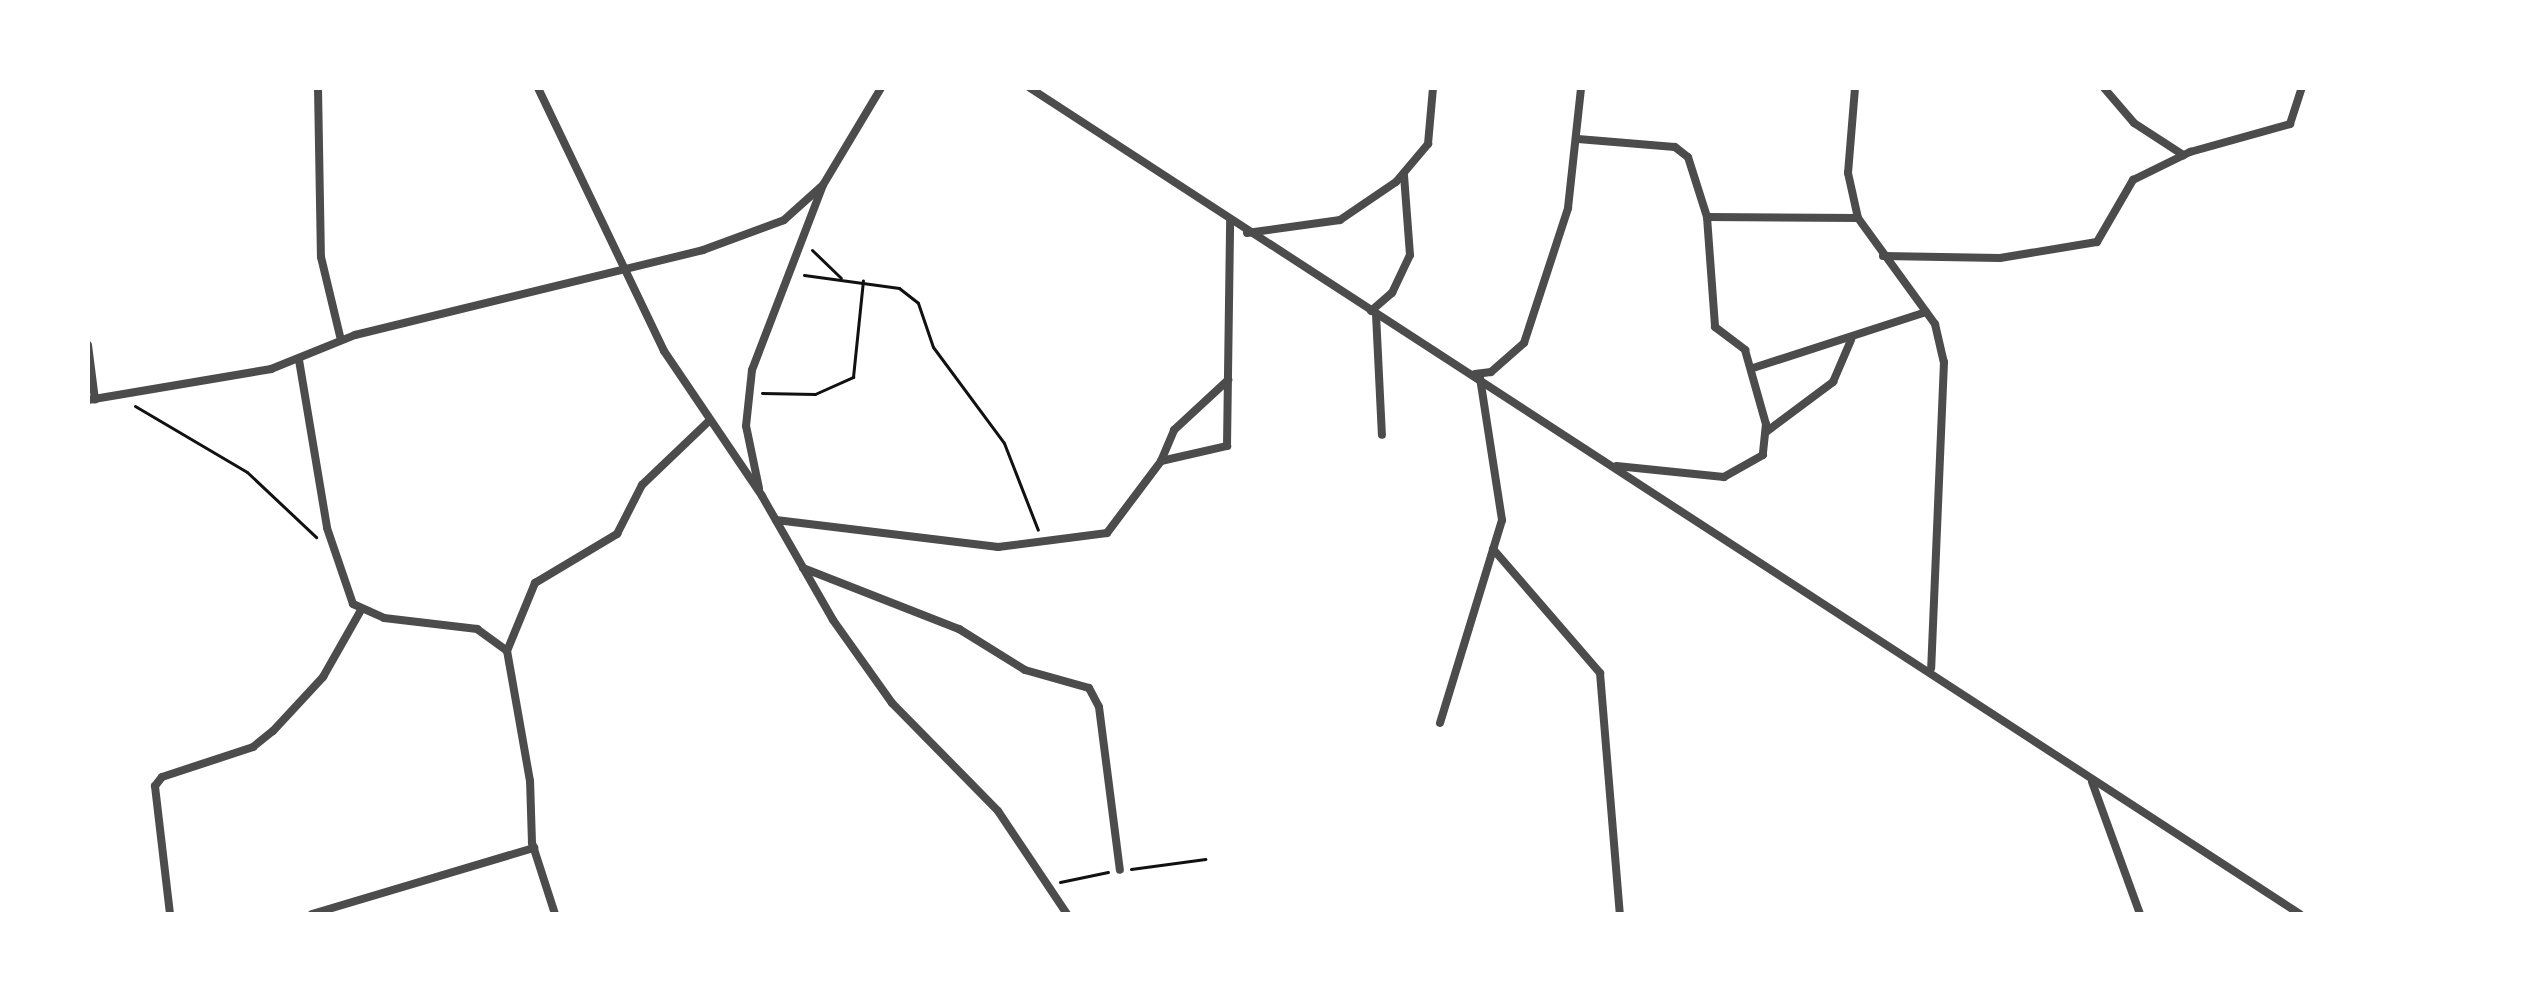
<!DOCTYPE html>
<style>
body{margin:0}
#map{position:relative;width:2524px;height:1002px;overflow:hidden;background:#fff;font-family:"IBM Plex Sans",sans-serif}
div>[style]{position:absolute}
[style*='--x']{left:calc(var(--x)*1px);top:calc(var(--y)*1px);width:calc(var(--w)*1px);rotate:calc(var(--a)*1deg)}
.path>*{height:3px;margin:-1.5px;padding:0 1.5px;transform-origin:1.5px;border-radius:1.5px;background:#111}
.minor>*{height:8px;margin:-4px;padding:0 4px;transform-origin:4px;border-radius:4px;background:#4c4c4c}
span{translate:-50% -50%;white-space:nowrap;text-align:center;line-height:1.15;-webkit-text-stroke:6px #fff;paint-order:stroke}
.frame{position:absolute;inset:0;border:90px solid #fff;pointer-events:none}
</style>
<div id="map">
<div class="path">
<div style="--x:812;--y:250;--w:40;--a:44"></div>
<div style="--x:804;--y:275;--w:96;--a:7.8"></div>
<div style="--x:899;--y:288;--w:24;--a:38"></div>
<div style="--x:918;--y:303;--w:46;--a:71.2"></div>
<div style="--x:933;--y:347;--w:119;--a:53.5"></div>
<div style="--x:1004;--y:443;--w:93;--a:68.7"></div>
<div style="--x:762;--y:393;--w:53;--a:1.1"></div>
<div style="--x:815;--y:394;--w:42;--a:-24.1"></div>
<div style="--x:853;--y:377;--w:97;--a:-84.1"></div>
<div style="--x:135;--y:406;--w:130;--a:30.5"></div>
<div style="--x:247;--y:472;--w:95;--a:43.3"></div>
<div style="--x:1131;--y:869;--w:75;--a:-7.7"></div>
<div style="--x:1060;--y:882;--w:49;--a:-11.8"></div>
</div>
<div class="minor">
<div style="--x:318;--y:88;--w:169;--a:89"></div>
<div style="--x:321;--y:257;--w:85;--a:76.5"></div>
<div style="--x:538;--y:88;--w:292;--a:64.4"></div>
<div style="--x:664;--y:351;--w:175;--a:55.9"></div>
<div style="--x:762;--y:496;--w:143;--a:60.2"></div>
<div style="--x:833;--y:620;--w:102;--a:54.6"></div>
<div style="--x:892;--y:703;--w:151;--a:45.5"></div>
<div style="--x:998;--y:811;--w:124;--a:56.2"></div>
<div style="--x:1030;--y:88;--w:1515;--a:33.04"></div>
<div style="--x:1855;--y:88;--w:85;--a:94.7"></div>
<div style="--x:1848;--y:173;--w:46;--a:77.5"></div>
<div style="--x:1858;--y:218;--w:131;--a:54"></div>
<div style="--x:1935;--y:324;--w:39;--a:77"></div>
<div style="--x:1944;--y:362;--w:306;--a:92.4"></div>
<div style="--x:2104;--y:88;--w:46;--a:49.4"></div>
<div style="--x:2134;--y:123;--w:59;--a:33.1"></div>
<div style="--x:1578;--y:139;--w:97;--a:4.7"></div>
<div style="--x:1675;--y:147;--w:16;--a:38"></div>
<div style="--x:1688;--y:157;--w:63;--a:72.4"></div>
<div style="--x:1707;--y:217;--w:110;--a:85.8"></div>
<div style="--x:1715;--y:327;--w:38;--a:37"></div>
<div style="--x:1745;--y:350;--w:77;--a:74.2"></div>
<div style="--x:1766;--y:424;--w:31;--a:96"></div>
<div style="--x:1763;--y:455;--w:45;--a:150.6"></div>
<div style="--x:1724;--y:477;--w:108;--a:-174.1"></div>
<div style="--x:1707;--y:217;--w:151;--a:0.4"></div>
<div style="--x:1247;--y:233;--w:94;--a:-8"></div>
<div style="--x:1340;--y:220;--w:68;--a:-34.2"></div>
<div style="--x:1396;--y:182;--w:50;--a:-49.9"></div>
<div style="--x:1428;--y:144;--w:56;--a:-84.9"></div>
<div style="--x:1883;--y:256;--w:117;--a:1"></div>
<div style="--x:2000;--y:258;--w:98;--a:-9.4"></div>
<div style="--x:2097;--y:242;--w:72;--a:-59.9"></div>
<div style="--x:2133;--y:180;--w:64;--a:-26.2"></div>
<div style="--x:2190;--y:152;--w:104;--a:-15.6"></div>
<div style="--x:2290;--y:124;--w:38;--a:-72"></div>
<div style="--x:1371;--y:311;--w:28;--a:-41"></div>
<div style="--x:1392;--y:293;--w:42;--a:-64.7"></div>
<div style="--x:1410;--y:255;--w:80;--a:-94.3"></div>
<div style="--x:1376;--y:314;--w:121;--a:87.2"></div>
<div style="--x:88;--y:345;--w:55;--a:82.7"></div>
<div style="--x:299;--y:360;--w:170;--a:80.5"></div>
<div style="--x:327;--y:528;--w:80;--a:71.1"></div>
<div style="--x:353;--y:604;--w:34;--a:24"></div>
<div style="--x:384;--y:618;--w:94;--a:6.7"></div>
<div style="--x:477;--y:629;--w:37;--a:36"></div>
<div style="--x:1753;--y:368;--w:182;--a:-17.9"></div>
<div style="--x:1475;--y:374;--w:16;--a:-7"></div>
<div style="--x:1491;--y:372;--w:44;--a:-41.3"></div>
<div style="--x:1524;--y:343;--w:142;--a:-71.9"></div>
<div style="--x:1568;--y:208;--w:121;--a:-83.8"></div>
<div style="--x:88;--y:400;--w:186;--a:-9.6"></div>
<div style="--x:271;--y:369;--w:91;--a:-22"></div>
<div style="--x:355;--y:335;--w:358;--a:-13.7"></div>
<div style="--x:703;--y:250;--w:86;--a:-20.3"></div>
<div style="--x:784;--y:220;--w:52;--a:-41.9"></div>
<div style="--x:1766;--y:432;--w:84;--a:-36.7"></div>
<div style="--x:1833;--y:382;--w:46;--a:-66.8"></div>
<div style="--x:1161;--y:461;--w:34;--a:-67"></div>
<div style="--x:1174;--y:430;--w:74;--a:-42.8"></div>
<div style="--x:759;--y:488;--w:63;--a:-101.8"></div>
<div style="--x:746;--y:426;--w:56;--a:-83.9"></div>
<div style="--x:752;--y:370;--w:198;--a:-69"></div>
<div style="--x:823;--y:185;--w:113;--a:-59.1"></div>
<div style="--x:776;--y:520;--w:224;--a:6.9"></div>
<div style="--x:998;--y:547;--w:110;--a:-7.3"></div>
<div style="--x:1107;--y:533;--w:90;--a:-53.1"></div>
<div style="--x:1161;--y:461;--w:68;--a:-12.8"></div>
<div style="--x:1227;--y:446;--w:225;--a:-89.2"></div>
<div style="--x:1493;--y:549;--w:164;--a:49.2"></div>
<div style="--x:1600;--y:673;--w:242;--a:85.3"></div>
<div style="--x:803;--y:568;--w:168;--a:21.4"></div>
<div style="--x:959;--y:629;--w:78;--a:31.8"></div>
<div style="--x:1025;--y:670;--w:66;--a:15.7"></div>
<div style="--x:1089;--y:688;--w:21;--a:62"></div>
<div style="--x:1099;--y:707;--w:164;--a:82.7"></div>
<div style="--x:1440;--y:723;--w:212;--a:-73"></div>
<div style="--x:1502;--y:520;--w:144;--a:-98.8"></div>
<div style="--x:2092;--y:782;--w:140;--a:70"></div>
<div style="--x:170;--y:914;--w:129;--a:-96.7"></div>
<div style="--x:155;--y:786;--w:11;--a:-52"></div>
<div style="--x:162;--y:777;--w:96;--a:-18.2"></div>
<div style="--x:253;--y:747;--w:26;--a:-39"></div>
<div style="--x:273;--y:731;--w:74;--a:-47.2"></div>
<div style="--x:323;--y:677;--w:77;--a:-60.4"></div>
<div style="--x:312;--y:914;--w:232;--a:-16.6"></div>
<div style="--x:555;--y:914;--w:75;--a:-107.9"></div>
<div style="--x:532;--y:843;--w:62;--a:-91.8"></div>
<div style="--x:530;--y:781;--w:132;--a:-100"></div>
<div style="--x:507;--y:651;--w:74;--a:-67.6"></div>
<div style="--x:535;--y:583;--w:96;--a:-30.9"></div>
<div style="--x:617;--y:534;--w:55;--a:-63"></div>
<div style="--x:642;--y:485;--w:91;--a:-43.7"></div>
</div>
<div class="frame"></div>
</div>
